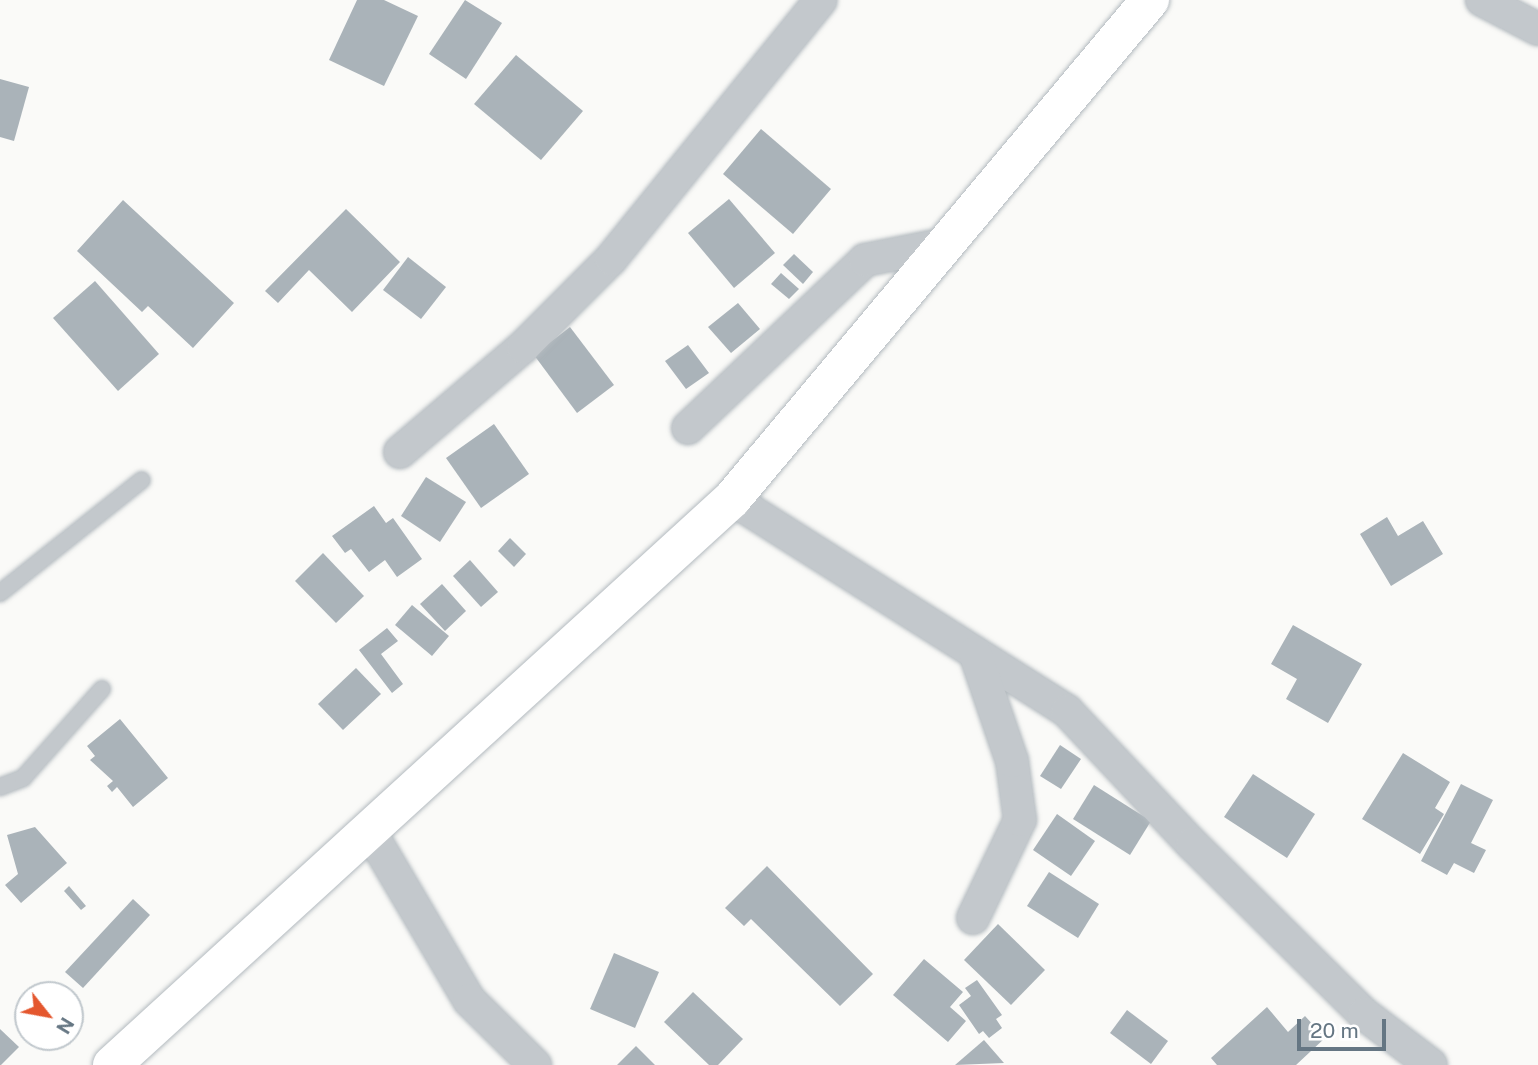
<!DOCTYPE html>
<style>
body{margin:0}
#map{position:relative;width:1538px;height:1065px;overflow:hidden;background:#fafaf8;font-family:"Public Sans",sans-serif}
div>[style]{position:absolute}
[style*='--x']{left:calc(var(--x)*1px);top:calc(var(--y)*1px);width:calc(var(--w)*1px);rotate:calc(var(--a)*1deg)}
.building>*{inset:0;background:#aab3b9}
.roads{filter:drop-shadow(0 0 2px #b3babf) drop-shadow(0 0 2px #b3babf)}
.lane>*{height:16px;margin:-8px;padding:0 8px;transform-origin:8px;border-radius:8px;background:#c3c8cc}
.street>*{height:32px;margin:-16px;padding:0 16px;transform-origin:16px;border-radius:16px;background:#c3c8cc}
.secondary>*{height:38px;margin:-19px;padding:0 19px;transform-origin:19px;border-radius:19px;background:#fff}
span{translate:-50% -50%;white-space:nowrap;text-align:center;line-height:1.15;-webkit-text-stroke:7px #fff;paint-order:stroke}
.north{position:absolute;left:14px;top:981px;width:70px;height:70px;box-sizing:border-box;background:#fff;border:2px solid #c1c8cd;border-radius:50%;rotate:121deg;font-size:19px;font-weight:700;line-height:28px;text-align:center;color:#657683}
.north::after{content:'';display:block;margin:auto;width:24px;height:32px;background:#e4572e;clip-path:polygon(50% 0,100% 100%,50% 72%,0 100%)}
.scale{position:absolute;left:1297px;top:1019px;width:89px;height:32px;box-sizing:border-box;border:4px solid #657683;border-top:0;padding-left:9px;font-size:21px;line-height:24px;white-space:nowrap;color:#657683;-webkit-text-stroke:5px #fff;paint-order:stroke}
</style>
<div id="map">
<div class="building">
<div style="clip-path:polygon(357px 0,384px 0,418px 16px,384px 86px,329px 60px)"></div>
<div style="clip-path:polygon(465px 0,502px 23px,466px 79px,429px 54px)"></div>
<div style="clip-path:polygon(516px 55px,583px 111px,541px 160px,474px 104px)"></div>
<div style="clip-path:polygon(0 79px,29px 87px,14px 141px,0 137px)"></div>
<div style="clip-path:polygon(761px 129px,831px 189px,793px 234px,723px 174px)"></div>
<div style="clip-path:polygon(729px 199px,775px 253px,734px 288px,688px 233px)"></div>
<div style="clip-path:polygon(123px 200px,234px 303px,193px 348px,148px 306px,142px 312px,77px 251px)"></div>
<div style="clip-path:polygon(346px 209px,400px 262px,352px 312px,309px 270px,278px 303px,265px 291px)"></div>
<div style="clip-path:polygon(794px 254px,813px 272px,803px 284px,783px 265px)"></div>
<div style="clip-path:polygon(408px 257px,446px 287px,421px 319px,383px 290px)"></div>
<div style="clip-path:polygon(781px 273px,799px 289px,789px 299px,771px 284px)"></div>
<div style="clip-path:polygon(95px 281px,159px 354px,118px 391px,53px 318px)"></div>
<div style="clip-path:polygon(738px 303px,760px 329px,731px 353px,708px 327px)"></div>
<div style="clip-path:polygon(570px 327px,614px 385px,577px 413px,534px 355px)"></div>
<div style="clip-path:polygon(688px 345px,709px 373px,686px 389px,665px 361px)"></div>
<div style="clip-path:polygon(494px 424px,529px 474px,481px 508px,446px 458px)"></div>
<div style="clip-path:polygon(426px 477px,466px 502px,440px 542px,401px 516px)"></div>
<div style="clip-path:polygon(374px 506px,386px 523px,393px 518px,422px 559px,397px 577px,385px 560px,369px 572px,351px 549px,345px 553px,332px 536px)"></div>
<div style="clip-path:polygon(1387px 517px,1398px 536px,1423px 521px,1443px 554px,1391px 586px,1360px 534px)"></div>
<div style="clip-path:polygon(510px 538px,526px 554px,514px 567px,498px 551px)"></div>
<div style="clip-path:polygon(323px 553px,364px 596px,336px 623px,295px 581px)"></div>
<div style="clip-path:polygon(470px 560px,498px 592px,481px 607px,453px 576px)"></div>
<div style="clip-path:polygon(442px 584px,466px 611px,445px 631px,420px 604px)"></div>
<div style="clip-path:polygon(412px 605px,449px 636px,432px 656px,395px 625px)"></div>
<div style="clip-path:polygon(1293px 625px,1362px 664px,1328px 723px,1286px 699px,1297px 679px,1271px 664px)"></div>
<div style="clip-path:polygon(387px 628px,398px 641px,381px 654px,403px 684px,392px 693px,359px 650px)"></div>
<div style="clip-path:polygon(356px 668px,381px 694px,343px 730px,318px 704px)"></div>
<div style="clip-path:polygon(120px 719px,168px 778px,133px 807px,117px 787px,112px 792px,107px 786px,113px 781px,90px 760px,95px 756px,87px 746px)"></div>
<div style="clip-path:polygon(1060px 745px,1081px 759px,1061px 789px,1040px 776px)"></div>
<div style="clip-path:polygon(1403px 753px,1450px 782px,1435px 808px,1444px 814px,1420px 854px,1362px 819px)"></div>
<div style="clip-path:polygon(1253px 774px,1315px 814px,1287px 858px,1224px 817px)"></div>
<div style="clip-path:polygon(1461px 784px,1493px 800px,1471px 843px,1486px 850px,1474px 873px,1454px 863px,1447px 875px,1421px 861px)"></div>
<div style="clip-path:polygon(1094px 785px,1151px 821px,1130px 855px,1073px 819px)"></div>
<div style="clip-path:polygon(1057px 814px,1095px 841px,1071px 876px,1033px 850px)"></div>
<div style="clip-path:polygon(35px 827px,67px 863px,21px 903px,5px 885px,18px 874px,7px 835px)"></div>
<div style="clip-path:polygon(767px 866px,873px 974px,840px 1006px,751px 919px,744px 926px,725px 908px)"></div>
<div style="clip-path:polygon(1049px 872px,1099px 904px,1078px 938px,1027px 906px)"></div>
<div style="clip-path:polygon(69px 886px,86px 906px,81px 910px,64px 891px)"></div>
<div style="clip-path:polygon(133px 899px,150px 915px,83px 988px,65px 972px)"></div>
<div style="clip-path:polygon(998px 924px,1045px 970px,1011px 1005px,964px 960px)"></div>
<div style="clip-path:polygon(614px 953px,659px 972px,635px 1028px,590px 1009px)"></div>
<div style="clip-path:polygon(924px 959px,963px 992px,950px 1007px,966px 1021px,948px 1042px,893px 995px)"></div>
<div style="clip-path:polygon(977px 980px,1002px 1015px,996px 1019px,1002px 1028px,989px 1038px,983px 1031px,979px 1034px,959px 1005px,971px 996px,965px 988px)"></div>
<div style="clip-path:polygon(693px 992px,743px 1039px,718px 1065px,709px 1065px,664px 1022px)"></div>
<div style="clip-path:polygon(1267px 1007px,1288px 1032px,1305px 1016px,1325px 1038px,1296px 1065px,1217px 1065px,1211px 1058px)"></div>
<div style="clip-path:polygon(1127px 1010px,1168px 1041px,1151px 1064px,1110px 1033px)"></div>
<div style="clip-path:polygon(0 1029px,19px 1047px,1px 1065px,0 1065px)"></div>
<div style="clip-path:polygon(984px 1040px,1004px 1063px,955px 1065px)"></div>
<div style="clip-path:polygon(636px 1046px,655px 1065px,617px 1065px)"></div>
</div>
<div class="roads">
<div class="lane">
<div style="--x:0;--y:593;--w:181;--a:-38.5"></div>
<div style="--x:0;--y:787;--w:25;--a:-21"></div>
<div style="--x:23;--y:778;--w:119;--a:-48.4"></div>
</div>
<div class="street">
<div style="--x:1482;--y:0;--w:63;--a:27.4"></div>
<div style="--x:688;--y:428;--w:244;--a:-43.5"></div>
<div style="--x:865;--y:260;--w:83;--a:-11.2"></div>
<div style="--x:400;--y:452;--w:162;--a:-40.5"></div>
<div style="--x:523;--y:347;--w:124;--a:-45"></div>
<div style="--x:611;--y:259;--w:333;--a:-51"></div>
<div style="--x:732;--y:499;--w:396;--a:32.3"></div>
<div style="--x:1067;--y:711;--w:183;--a:46.8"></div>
<div style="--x:1192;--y:844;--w:242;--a:44.7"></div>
<div style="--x:1364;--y:1014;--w:84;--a:37.3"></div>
<div style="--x:369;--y:830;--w:197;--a:59.5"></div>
<div style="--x:469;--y:1000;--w:93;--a:44.6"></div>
<div style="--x:973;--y:918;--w:109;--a:-64.4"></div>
<div style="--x:1020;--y:820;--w:60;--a:-97.7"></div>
<div style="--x:1012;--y:761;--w:114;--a:-108.9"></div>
</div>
<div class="secondary">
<div style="--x:112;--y:1065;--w:839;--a:-42.39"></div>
<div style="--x:732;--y:499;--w:651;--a:-50.05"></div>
</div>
</div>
<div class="north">N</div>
<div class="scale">20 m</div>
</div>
